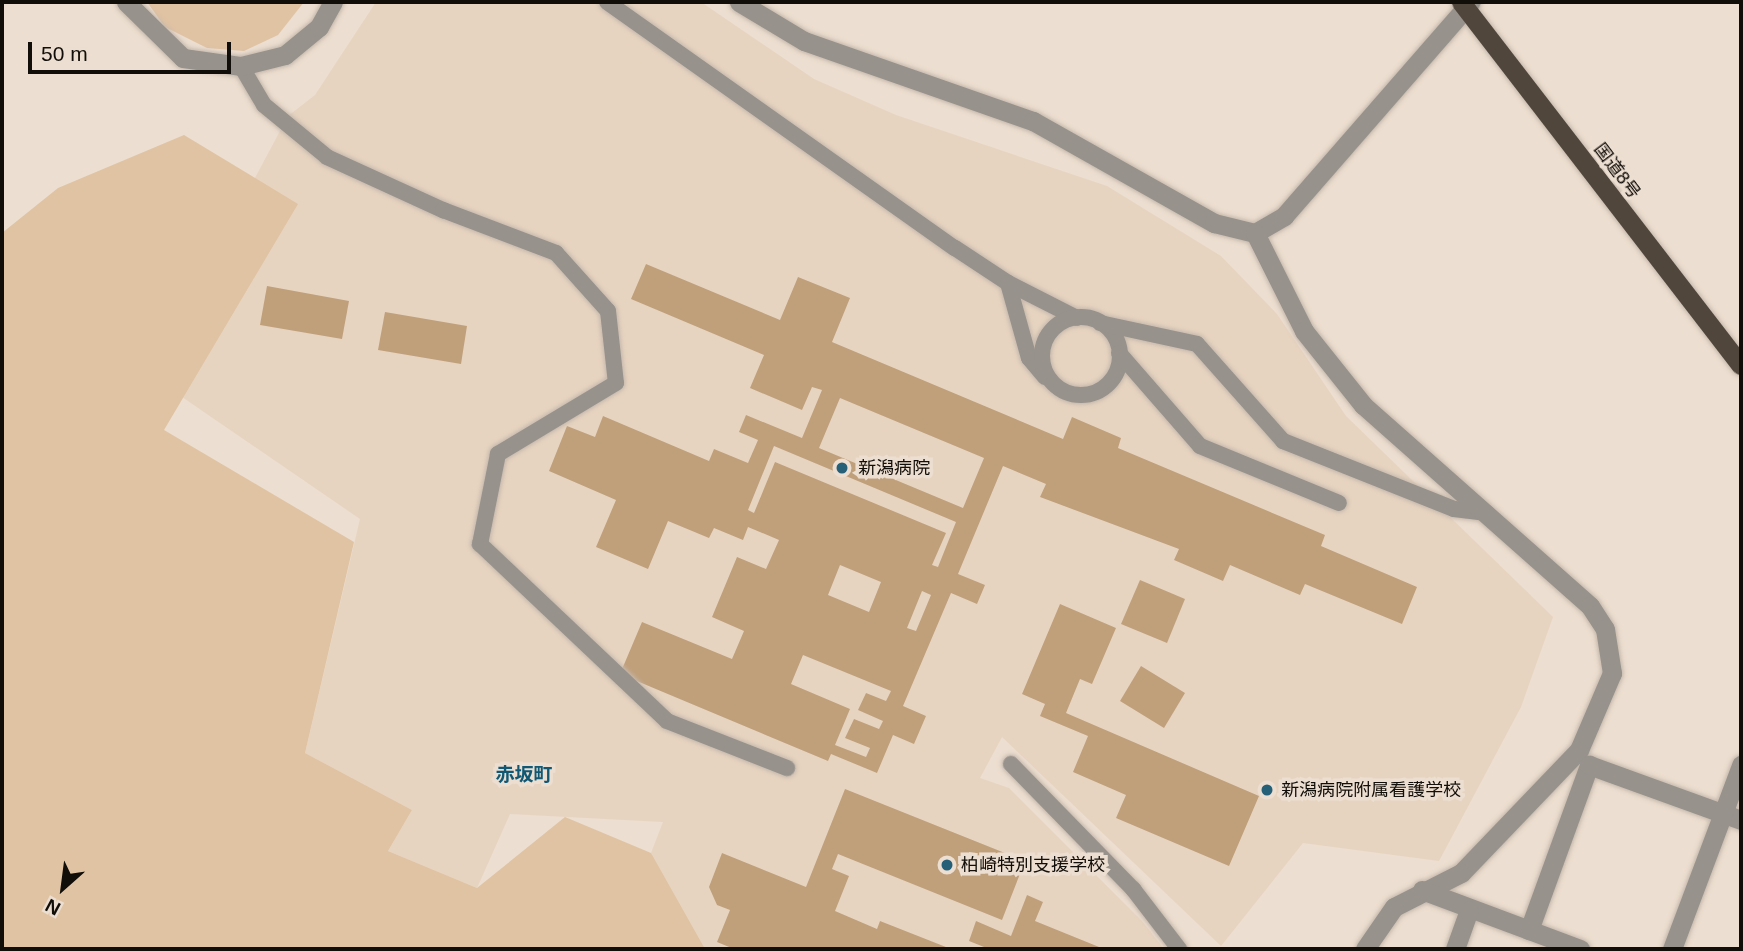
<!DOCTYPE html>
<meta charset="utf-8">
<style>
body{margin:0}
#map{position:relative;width:1743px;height:951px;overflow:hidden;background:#ecded0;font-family:Helvetica,"Noto Sans JP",sans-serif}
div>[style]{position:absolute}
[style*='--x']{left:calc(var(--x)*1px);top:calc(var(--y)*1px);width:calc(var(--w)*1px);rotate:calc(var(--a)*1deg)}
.built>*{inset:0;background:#e7d4c0}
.green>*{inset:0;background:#e0c3a3}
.building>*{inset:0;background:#c0a07b}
.roads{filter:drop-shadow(0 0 2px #c5b8ac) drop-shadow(0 0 2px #c5b8ac)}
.service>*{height:16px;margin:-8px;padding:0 8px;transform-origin:8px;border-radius:8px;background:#97928c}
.service>.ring{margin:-8px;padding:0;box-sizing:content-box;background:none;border:16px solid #97928c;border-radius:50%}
.minor>*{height:19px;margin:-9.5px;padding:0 9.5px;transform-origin:9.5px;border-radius:9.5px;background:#97928c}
.trunk>*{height:19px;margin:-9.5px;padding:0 9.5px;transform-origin:9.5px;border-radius:9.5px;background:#50463b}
.dots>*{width:19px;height:19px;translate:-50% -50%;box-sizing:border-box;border:4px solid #ecded0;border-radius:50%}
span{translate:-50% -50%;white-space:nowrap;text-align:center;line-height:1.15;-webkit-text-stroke:7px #ecded0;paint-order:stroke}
.street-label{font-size:18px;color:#110d08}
.poi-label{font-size:18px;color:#110d08}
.left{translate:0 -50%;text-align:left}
.neighbourhood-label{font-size:19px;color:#105874;font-weight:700}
.frame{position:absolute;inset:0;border:4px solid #110d08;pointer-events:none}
.north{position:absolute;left:28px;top:853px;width:70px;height:70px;-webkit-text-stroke:5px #ecded0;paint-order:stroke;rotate:208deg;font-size:19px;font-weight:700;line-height:28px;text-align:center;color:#110d08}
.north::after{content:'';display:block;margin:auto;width:24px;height:32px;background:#110d08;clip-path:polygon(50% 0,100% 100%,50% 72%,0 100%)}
.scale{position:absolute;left:28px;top:42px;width:203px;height:32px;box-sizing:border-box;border:4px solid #110d08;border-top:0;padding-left:9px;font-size:21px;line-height:24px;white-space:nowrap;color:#110d08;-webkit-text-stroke:5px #ecded0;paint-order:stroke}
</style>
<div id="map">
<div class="built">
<div style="clip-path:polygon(376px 2px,701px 2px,814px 79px,896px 115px,1107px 186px,1221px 256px,1277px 314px,1346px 416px,1553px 617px,1521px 707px,1439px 861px,1303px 843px,1221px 946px,1002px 737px,980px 778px,1009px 788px,1142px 921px,1164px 949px,688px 949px,651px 853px,663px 822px,510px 814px,477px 888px,388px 851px,412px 810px,305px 753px,360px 519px,150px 375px,288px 116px,315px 95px)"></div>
</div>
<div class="green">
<div style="clip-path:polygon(147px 2px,304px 2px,278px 35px,244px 51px,207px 48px,165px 27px)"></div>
<div style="clip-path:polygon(184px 135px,298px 204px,164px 430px,354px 542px,305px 753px,412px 810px,388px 851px,477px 888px,565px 817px,651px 853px,705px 949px,2px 949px,2px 233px,58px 188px)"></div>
</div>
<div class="building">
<div style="clip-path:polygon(evenodd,646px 264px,780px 320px,798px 277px,850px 298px,832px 342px,1063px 439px,1072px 417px,1121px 438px,1118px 448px,1325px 535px,1321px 546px,1417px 587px,1402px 624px,1305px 584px,1300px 595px,1230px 565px,1223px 581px,1174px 560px,1179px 549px,1040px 497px,1046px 484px,1003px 466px,958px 574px,985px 585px,977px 604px,951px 593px,903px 706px,926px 716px,914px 744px,893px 735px,877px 773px,831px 754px,828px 761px,620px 674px,642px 622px,732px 659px,744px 631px,712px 617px,737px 557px,766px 569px,779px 540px,748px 527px,743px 540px,714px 528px,709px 538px,668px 521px,648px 569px,596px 547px,616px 500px,549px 471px,567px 426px,595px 437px,603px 416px,709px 461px,714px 449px,748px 463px,758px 440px,739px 432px,746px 415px,802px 438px,822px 390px,812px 387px,802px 410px,750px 388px,764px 355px,631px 299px,646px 264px,840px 398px,984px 458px,963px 508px,819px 448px,840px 398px,646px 264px,774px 446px,956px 522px,938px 567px,932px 565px,946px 533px,775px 462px,754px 513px,748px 510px,774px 446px,646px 264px,840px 565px,881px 582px,869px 612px,828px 595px,840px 565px,646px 264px,922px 591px,931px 595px,916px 631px,907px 628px,922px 591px,646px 264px,803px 655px,891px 691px,886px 701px,866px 693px,858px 710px,883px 721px,879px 729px,854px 719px,845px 738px,870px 748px,866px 757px,835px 745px,850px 709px,791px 684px,803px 655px)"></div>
<div style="clip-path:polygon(267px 286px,349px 301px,342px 339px,260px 325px)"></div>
<div style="clip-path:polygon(385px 312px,467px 326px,461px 364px,378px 350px)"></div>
<div style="clip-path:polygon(1140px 580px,1185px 599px,1167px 643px,1121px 624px)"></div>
<div style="clip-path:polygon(1060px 604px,1116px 628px,1092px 684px,1080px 679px,1066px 713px,1259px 796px,1229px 866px,1116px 818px,1126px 795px,1073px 772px,1088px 736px,1040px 716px,1045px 704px,1022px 694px)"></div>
<div style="clip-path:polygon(1141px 666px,1185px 693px,1164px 728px,1120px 701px)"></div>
<div style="clip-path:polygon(845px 789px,1025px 861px,1002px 920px,838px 854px,832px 869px,849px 876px,835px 911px,877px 929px,880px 921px,951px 949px,734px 949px,717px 942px,730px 910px,717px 905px,709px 887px,722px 853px,806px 887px)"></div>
<div style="clip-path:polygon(1027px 895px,1043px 902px,1035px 921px,1104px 949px,989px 949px,969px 941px,976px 921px,1011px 936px)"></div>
</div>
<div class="roads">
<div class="service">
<div style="--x:607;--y:2;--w:426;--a:35.3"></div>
<div style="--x:955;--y:248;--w:64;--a:33.4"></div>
<div style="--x:1008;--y:283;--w:77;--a:26.9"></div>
<div style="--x:241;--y:66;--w:45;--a:59.5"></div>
<div style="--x:264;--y:105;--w:82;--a:39.5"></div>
<div style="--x:327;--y:157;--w:128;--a:24.6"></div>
<div style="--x:443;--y:210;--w:121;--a:20.8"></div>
<div style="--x:556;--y:253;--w:78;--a:48.1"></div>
<div style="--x:608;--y:311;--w:72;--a:83.7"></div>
<div style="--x:616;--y:383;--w:138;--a:149"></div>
<div style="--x:498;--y:454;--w:92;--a:101.3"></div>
<div style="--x:480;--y:544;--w:257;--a:43.4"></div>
<div style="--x:667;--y:721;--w:129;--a:21.4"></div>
<div style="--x:1008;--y:283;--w:78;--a:74.4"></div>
<div style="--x:1029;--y:358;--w:25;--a:50"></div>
<div class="ring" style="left:1042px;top:317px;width:62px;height:62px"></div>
<div style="--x:1100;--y:323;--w:99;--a:12.2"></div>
<div style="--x:1197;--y:344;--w:130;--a:48.4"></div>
<div style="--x:1283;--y:441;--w:184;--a:21.7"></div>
<div style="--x:1454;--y:509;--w:33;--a:7"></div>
<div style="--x:1119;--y:353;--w:123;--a:48.9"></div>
<div style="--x:1200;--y:446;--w:150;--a:22.3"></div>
<div style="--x:1011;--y:764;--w:175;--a:45.7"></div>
<div style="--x:1133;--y:889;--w:76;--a:52.5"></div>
</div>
<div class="minor">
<div style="--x:126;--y:2;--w:80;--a:44.5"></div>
<div style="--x:183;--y:58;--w:59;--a:7.9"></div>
<div style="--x:241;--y:66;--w:45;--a:-14"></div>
<div style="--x:285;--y:55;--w:44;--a:-39.5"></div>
<div style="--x:319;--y:27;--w:29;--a:-61"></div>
<div style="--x:739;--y:2;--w:76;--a:31"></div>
<div style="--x:804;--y:41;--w:243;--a:19.3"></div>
<div style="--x:1033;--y:121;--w:208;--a:29.4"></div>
<div style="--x:1214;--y:223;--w:42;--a:13.7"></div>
<div style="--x:1255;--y:233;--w:34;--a:-30"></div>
<div style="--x:1284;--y:216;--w:284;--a:-48.9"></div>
<div style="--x:1255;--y:233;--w:110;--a:63.4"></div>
<div style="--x:1304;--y:331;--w:95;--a:51.4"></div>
<div style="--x:1363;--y:405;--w:303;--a:41.5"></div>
<div style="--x:1590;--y:606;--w:27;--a:57"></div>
<div style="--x:1605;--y:629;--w:45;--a:81"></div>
<div style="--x:1612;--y:673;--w:84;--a:113.2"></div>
<div style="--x:1579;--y:750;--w:170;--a:133.8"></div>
<div style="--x:1461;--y:873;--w:75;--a:153.1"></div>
<div style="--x:1394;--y:907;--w:51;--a:124.6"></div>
<div style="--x:1422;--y:890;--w:169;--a:20.5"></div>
<div style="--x:1529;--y:930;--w:176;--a:-70"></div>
<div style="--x:1589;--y:765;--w:162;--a:19.9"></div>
<div style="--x:1455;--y:949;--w:41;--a:-70.3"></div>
<div style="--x:1672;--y:949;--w:197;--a:-69.4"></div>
</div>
<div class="trunk">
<div style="--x:1461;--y:2;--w:458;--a:52.4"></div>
</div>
</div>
<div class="dots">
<div style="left:842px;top:468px;background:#265f78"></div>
<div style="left:1267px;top:790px;background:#265f78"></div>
<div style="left:947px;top:865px;background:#265f78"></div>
</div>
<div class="street-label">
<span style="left:1617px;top:171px;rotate:53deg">国道8号</span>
</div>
<div class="poi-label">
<span class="left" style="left:858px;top:468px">新潟病院</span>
<span class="left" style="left:1281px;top:790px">新潟病院附属看護学校</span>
<span class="left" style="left:961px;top:865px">柏崎特別支援学校</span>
</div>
<div class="neighbourhood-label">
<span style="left:524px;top:775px">赤坂町</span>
</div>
<div class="frame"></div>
<div class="north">N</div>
<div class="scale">50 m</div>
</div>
